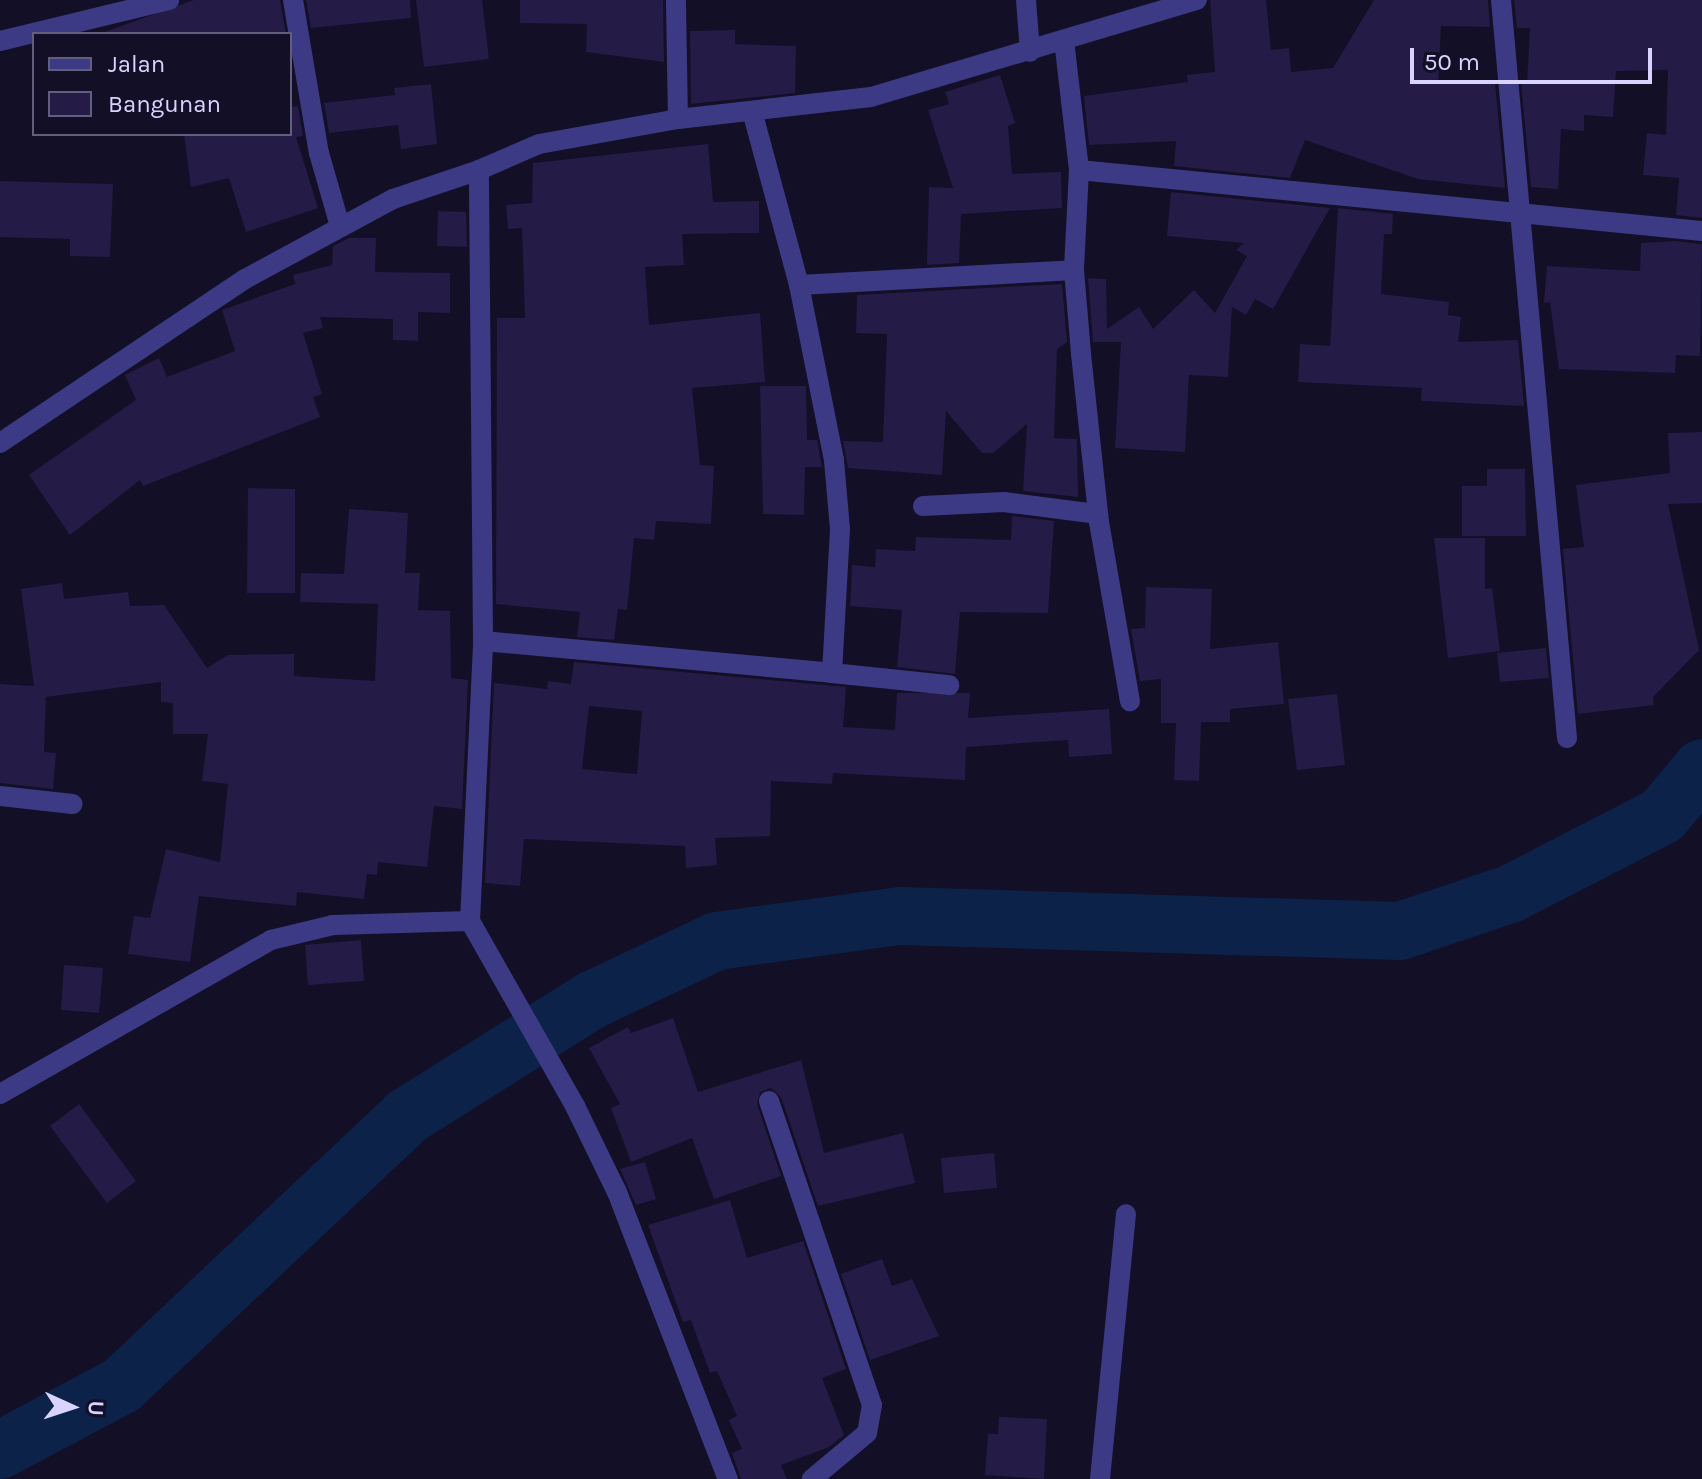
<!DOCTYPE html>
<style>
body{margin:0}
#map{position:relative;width:1702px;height:1479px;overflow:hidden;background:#130f26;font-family:Karla,sans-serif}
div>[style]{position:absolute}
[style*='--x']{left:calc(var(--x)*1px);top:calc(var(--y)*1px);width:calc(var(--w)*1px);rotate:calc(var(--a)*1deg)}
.river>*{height:58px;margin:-29px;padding:0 29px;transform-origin:29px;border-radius:29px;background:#0c2248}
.building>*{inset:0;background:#241b47}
.street>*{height:20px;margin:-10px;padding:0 10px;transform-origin:10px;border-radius:10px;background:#3d3a85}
span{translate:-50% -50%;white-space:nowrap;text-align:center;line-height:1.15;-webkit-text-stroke:6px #130f26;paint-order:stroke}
.legend{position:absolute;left:32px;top:32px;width:260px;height:104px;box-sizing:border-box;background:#130f26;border:2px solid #625e7d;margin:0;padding:10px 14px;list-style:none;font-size:24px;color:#d9d4ff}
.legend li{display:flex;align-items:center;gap:16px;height:40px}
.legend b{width:40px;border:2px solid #625e7d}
.north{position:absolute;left:32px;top:1367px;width:80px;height:80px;-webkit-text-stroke:6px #130f26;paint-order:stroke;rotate:93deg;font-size:22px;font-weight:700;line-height:32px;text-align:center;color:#d9d4ff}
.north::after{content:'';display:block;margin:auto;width:28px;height:36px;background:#d9d4ff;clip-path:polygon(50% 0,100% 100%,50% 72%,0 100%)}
.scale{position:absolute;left:1410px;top:48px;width:242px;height:36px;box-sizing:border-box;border:4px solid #d9d4ff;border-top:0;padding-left:10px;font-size:24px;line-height:28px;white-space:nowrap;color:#d9d4ff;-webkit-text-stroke:6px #130f26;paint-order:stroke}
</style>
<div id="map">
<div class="river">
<div style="--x:0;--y:1450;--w:138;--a:-28"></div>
<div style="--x:122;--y:1385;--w:390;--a:-43.3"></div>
<div style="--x:406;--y:1117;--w:220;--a:-32.2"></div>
<div style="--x:592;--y:1000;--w:138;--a:-25.3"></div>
<div style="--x:717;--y:941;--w:185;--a:-7.8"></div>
<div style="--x:900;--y:916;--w:500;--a:1.72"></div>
<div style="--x:1400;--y:931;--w:116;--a:-18.6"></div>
<div style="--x:1510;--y:894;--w:171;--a:-27.2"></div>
<div style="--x:1662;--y:816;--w:62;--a:-50.2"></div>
</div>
<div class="building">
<div style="clip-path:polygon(194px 0,280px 0,286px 34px,99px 34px)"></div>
<div style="clip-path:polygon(306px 0,410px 0,411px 18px,311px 28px)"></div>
<div style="clip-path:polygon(416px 0,482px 0,489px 59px,424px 67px)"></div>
<div style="clip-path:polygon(520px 0,663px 0,664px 62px,586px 52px,587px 24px,520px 23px)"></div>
<div style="clip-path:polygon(1210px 0,1266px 0,1271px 50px,1289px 48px,1291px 72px,1333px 68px,1374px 0,1488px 0,1490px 27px,1441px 26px,1438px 84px,1495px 83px,1505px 188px,1418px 179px,1305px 140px,1290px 178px,1174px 166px,1176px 141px,1089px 145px,1084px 96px,1188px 82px,1187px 75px,1215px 72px)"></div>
<div style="clip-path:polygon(1514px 0,1702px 0,1702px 218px,1676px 215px,1679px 178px,1643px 175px,1647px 133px,1666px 135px,1668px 70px,1616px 71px,1613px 117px,1584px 115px,1584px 131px,1561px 129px,1558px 189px,1531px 187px,1521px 83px,1527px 83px,1530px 28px,1517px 28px)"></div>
<div style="clip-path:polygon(735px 30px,735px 44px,796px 46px,795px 93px,691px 104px,690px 31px)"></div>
<div style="clip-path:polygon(1000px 75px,1015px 123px,1008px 126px,1012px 174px,1061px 172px,1062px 208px,961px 214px,959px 263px,927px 265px,929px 187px,953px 188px,928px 110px,949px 104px,945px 92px)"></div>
<div style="clip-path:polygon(431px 84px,437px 144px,401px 149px,398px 125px,329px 133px,324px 103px,395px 95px,394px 88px)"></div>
<div style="clip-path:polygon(298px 106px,303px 136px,296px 137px,318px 208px,246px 232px,229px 178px,191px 187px,184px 134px,290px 134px,290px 107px)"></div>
<div style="clip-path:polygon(708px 144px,713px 202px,759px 201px,759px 233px,682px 234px,684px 265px,645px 267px,649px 325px,760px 313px,765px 382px,692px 388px,700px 465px,714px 466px,711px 524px,656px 521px,654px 540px,634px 538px,627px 610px,618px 609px,614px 640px,577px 637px,580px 612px,496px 604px,497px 318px,525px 318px,522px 228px,508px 229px,506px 205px,532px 203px,533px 163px)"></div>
<div style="clip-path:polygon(0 181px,113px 184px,110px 257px,70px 256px,70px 239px,0 237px)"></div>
<div style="clip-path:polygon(1171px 192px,1330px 208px,1273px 309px,1255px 299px,1246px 315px,1232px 307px,1228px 377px,1189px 375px,1185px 452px,1115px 448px,1121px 342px,1093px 342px,1088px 278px,1106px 279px,1107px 329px,1139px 307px,1153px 329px,1194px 290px,1215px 313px,1247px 256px,1236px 250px,1244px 243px,1167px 236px)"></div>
<div style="clip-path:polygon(1338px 208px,1393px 214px,1392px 234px,1384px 234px,1381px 294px,1449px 302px,1448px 315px,1461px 317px,1458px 342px,1518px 340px,1524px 406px,1421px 401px,1422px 388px,1298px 382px,1300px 344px,1330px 346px)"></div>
<div style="clip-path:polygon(438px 211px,466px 212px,467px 247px,437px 246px)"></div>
<div style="clip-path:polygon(349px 238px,376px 238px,375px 272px,450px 273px,450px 313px,418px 312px,418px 341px,393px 340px,393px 319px,320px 317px,323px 328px,303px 333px,322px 394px,313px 397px,320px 417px,143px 486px,140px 480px,70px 535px,29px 475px,136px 400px,125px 375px,159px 358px,167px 377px,235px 351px,222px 310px,295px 284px,293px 275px,332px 265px,333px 246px)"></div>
<div style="clip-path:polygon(1674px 241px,1702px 244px,1700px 356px,1676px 355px,1675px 373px,1559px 369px,1550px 302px,1544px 303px,1547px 266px,1640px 271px,1641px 243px)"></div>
<div style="clip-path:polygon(1062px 284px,1067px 342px,1057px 349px,1054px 438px,1077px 439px,1078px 497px,1023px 491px,1027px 424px,993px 453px,982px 453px,946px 411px,942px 475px,848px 468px,843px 441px,883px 442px,887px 334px,856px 333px,857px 295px)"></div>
<div style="clip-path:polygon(760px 386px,806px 386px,807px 440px,817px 440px,822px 467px,805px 467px,804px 515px,763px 514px)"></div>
<div style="clip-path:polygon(1702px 432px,1702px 503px,1668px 504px,1699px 650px,1653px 697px,1654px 705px,1578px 714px,1563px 549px,1584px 547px,1576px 485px,1670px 473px,1668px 433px)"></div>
<div style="clip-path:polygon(1487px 469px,1525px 469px,1526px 536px,1462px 536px,1462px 486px,1487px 486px)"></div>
<div style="clip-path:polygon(248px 488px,295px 489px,295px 593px,247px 593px)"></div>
<div style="clip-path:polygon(349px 509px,408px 513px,405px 573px,420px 573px,418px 610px,450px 611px,451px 678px,468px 680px,462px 809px,434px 806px,427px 867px,378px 862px,377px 875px,367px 874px,364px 899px,297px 892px,296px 906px,199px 896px,190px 962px,128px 954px,134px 916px,150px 918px,166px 849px,220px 862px,228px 784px,202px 781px,208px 734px,173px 734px,173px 703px,161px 702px,161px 682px,46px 697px,44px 752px,56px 753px,53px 789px,0 783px,0 684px,34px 686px,21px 589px,62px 583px,64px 599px,128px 592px,130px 606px,164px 605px,207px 668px,228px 655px,294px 654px,294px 676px,375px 681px,378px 604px,300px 602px,301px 573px,344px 574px)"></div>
<div style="clip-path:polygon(1012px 516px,1054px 521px,1048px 613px,960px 612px,955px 674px,897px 667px,902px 610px,850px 606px,852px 565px,875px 567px,876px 549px,915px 551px,916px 537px,1011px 540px)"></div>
<div style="clip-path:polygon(1434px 538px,1485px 538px,1485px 589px,1492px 588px,1500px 651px,1448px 658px)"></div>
<div style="clip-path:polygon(1146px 587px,1212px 589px,1210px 649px,1278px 642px,1284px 704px,1230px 709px,1230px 722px,1201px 722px,1199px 781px,1174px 780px,1176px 723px,1161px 723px,1161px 679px,1140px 681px,1131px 629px,1145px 628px)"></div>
<div style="clip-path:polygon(1546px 648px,1549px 678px,1500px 682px,1497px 653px)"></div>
<div style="clip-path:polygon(evenodd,574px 662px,846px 687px,843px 727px,895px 730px,897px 693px,970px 693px,968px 718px,1109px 709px,1112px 754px,1069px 757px,1068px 740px,966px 747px,965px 780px,833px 773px,832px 784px,771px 781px,770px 836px,715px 838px,717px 865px,686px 868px,685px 846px,524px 839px,520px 886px,485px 883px,494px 683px,547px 689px,548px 681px,571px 684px,574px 662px,589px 706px,642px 711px,637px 774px,582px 769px,589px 706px)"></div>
<div style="clip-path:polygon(1337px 694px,1345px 765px,1297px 770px,1288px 699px)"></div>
<div style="clip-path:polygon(361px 940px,364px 981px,308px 985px,305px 945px)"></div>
<div style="clip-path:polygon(64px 965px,103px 968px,99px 1013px,61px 1010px)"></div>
<div style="clip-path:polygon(673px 1018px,698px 1092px,801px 1060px,824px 1153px,903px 1133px,915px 1183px,818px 1206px,781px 1097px,771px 1088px,760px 1092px,757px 1104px,781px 1176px,714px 1199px,692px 1138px,631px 1162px,611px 1108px,620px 1104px,589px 1048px,628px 1027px,631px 1033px)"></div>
<div style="clip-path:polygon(79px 1104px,136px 1181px,107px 1203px,50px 1126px)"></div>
<div style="clip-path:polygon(994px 1153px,997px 1188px,944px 1193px,941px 1158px)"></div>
<div style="clip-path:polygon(645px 1162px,656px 1199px,636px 1205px,620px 1169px)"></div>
<div style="clip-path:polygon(730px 1200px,747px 1258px,803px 1241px,846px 1369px,822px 1378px,844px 1435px,829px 1447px,781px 1465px,787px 1479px,741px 1479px,732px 1453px,742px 1449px,729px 1420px,737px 1416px,717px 1371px,710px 1373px,691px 1320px,683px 1322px,648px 1225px)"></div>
<div style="clip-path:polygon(882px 1259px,892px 1286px,912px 1279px,939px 1336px,870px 1360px,841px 1274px)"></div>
<div style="clip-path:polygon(999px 1417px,1047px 1419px,1044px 1479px,985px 1475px,988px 1434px,998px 1434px)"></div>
</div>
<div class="street">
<div style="--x:293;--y:0;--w:155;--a:80.4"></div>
<div style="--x:319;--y:153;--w:76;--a:74"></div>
<div style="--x:1026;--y:0;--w:52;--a:85.6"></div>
<div style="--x:1501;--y:0;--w:741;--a:84.89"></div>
<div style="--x:1064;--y:40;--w:131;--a:83.4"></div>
<div style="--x:1079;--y:170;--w:100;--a:92.9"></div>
<div style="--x:1074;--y:270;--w:84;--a:85.2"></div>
<div style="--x:1081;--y:354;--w:169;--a:83.9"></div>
<div style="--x:1099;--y:522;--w:182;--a:80.2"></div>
<div style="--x:0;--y:41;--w:174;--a:-13.6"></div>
<div style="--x:678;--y:119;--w:194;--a:-6.5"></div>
<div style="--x:871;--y:97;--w:340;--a:-16.6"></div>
<div style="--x:1079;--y:170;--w:626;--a:5.59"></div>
<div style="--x:799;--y:285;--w:275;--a:-3.1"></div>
<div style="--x:0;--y:443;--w:295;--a:-33.8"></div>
<div style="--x:245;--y:279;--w:168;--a:-28.4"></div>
<div style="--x:393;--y:199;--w:91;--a:-18.6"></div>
<div style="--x:923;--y:506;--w:81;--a:-2.8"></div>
<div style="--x:1004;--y:502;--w:95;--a:7.3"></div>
<div style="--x:483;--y:641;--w:350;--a:5.2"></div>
<div style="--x:832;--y:673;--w:144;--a:-86.8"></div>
<div style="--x:840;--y:529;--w:69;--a:-95"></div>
<div style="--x:834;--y:460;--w:178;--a:-101.3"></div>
<div style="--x:799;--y:285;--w:177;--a:-105.1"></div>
<div style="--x:832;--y:673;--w:118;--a:5.9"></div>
<div style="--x:0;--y:796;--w:73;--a:6.3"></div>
<div style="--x:470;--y:921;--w:213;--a:60.4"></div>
<div style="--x:575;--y:1106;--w:96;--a:64"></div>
<div style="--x:617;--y:1192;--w:308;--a:68.9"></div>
<div style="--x:0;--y:1094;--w:312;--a:-29.6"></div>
<div style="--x:271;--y:940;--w:64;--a:-13.6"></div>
<div style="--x:333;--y:925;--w:137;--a:-1.7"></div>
<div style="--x:470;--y:921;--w:280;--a:-87.3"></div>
<div style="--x:483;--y:641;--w:471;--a:-90.5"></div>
<div style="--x:479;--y:170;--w:65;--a:-23.4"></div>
<div style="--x:539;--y:144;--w:141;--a:-10.2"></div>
<div style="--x:678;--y:119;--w:119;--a:-91"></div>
<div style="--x:769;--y:1101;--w:321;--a:71.3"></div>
<div style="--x:872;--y:1405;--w:28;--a:100"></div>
<div style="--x:867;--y:1433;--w:72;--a:140.1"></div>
<div style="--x:1100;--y:1479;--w:266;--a:-84.4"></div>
</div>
<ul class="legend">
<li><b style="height:10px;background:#3d3a85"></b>Jalan</li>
<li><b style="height:22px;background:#241b47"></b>Bangunan</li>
</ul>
<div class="north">U</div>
<div class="scale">50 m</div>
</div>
